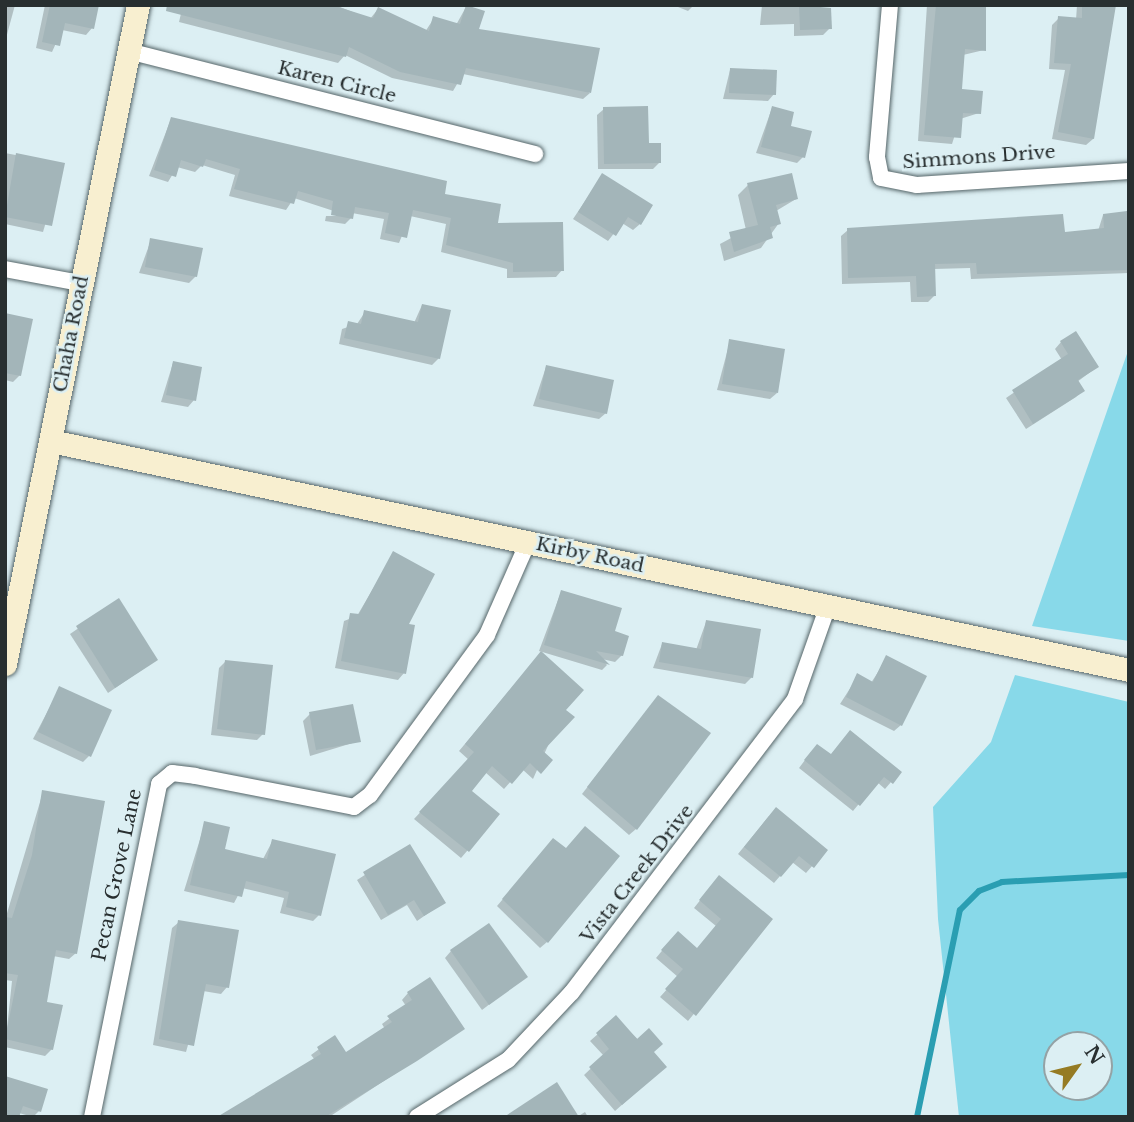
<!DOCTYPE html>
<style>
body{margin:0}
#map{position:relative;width:1134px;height:1122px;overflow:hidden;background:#dceff3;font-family:"Libre Baskerville",serif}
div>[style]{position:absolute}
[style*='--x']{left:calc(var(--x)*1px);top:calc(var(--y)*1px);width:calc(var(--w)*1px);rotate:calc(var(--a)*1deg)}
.green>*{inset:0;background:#88d9e9}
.shadow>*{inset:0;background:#0003}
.stream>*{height:6px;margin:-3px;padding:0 3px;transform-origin:3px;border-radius:3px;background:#2a9eb2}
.building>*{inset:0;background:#a3b5b9}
.roads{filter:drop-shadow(0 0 2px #566669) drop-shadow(0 0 2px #566669)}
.street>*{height:16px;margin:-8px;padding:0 8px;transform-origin:8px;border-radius:8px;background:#fff}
.secondary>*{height:23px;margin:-11.5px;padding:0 11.5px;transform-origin:11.5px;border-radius:11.5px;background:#f8efd0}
span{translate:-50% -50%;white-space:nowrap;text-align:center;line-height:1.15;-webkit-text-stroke:5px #dceff3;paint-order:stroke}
.street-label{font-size:19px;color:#282f30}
.frame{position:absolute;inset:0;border:7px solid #282f30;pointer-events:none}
.north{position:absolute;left:1043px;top:1031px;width:70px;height:70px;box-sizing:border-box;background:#dceff3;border:2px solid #94a2a5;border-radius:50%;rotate:56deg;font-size:19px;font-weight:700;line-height:28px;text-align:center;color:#282f30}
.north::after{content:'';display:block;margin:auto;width:24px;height:32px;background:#957b23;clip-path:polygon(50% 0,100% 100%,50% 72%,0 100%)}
</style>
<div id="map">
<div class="green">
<div style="clip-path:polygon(1129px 348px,1129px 641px,1032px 626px)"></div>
<div style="clip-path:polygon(evenodd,1015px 675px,1129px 702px,1129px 1117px,959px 1117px,938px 919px,933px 807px,991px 742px,1015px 675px,1057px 1045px,1099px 1045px,1099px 1087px,1057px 1087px,1057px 1045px)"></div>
</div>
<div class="shadow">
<div style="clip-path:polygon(5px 5px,15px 5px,5px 42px)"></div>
<div style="clip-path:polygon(45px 5px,97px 5px,92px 28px,86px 35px,62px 30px,52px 52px,36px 48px)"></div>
<div style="clip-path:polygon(183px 5px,335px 5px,370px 19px,378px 9px,425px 32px,434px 18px,456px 25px,466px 7px,477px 30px,590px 93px,583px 99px,463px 74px,453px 91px,392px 78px,345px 55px,338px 63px,179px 22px)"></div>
<div style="clip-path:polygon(673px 5px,694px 5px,688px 11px)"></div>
<div style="clip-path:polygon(762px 5px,817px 5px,830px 28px,823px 35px,794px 36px,794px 24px,760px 25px)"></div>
<div style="clip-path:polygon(927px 5px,984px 5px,984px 50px,963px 55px,960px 91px,979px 113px,960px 119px,952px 144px,918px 141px)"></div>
<div style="clip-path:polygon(1077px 5px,1111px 5px,1093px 139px,1086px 145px,1052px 139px,1065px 70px,1049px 69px,1052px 25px,1059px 18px,1076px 20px)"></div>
<div style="clip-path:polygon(730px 70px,774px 94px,768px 101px,723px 99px)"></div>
<div style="clip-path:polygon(772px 108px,803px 157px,797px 163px,756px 153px)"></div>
<div style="clip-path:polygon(604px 109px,647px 144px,659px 163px,653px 169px,598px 169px,597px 115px)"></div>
<div style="clip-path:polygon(171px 119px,442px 195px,562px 270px,556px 277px,507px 278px,507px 269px,441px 252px,446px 224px,410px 216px,399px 243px,380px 239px,384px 219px,352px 213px,351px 218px,345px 224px,325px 221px,326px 216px,349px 216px,294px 198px,286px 210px,229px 196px,235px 175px,202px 165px,195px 172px,177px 167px,168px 182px,149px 176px)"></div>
<div style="clip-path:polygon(5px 153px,63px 164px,43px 232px,5px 224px)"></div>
<div style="clip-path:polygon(602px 176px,640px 224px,633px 230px,622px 223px,608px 241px,573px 219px)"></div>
<div style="clip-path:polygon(748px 185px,796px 199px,776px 211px,779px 223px,761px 248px,724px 261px,720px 244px,746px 230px,738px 195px)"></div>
<div style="clip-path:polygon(1125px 213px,1129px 273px,971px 279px,970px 268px,934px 269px,935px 295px,928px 302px,911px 302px,910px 282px,842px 284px,841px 236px,848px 230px,1063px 234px,1098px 231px,1103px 215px)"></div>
<div style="clip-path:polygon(151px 240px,196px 276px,189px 283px,139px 273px)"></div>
<div style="clip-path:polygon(422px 305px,439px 358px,432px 365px,339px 344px,342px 329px,357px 324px,365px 312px,414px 323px)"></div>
<div style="clip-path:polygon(5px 315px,20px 375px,13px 382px,5px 380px)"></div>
<div style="clip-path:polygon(730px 341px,777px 393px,770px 399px,717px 390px)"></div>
<div style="clip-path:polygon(1061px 342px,1097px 367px,1077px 382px,1082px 390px,1076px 397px,1026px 429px,1006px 398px,1062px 360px,1055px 349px)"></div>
<div style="clip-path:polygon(173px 363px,194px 400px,188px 407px,161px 402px)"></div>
<div style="clip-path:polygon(546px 367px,606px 413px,599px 419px,533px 406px)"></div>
<div style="clip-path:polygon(394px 553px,406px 625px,404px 673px,398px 680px,335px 668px,344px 621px,357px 616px)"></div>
<div style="clip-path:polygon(561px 592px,612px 633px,622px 655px,615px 662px,602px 659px,607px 665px,602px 670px,539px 651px)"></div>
<div style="clip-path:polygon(118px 601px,156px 660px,108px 693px,70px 634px)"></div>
<div style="clip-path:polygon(706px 622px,752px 677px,745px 684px,653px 668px,662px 644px,696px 650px)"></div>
<div style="clip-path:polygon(887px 658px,901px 725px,894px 731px,840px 704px,858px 676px,871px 683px)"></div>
<div style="clip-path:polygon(535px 660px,564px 710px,533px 779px,522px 769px,504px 789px,485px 772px,469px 791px,498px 815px,461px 858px,414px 819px,469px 760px,459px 751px)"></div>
<div style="clip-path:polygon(225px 662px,263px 734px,257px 740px,211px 735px,219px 668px)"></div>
<div style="clip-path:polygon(60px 688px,89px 756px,83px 762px,33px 739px)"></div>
<div style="clip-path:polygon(652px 704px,636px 829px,629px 835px,582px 794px)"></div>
<div style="clip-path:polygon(310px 714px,359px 741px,310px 756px,303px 721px)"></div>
<div style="clip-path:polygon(844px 739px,891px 782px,885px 789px,877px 782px,853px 811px,799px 768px,811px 752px,830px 756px)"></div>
<div style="clip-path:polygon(43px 792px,76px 953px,69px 959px,53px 956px,45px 1003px,52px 1049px,45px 1056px,5px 1047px,12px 981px,5px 980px,5px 920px)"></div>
<div style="clip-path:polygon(769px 816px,826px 850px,806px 873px,792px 862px,774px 883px,738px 854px)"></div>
<div style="clip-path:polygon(205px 823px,223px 850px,263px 859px,273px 840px,319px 915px,313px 921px,280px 913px,284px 898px,242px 888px,234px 903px,184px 891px)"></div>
<div style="clip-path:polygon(410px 846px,443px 903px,417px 921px,407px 905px,381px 920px,357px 880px)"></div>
<div style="clip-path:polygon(547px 847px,547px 942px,540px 948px,497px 906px)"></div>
<div style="clip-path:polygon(713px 884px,771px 919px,688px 1021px,660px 997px,678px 977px,656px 958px,671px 940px,697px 950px,716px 926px,694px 908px)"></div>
<div style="clip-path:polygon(179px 922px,227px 987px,221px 994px,203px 991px,186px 1052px,153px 1045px,172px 928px)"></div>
<div style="clip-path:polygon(451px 951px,525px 977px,482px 1010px,445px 958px)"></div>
<div style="clip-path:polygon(408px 993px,463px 1029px,329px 1117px,220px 1117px,315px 1060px,311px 1055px,334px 1038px,345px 1054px,385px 1029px,382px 1024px,406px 1006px,402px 1000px)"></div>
<div style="clip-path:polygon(616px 1018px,652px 1053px,658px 1073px,615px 1111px,584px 1075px,604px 1056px,590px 1041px)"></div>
<div style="clip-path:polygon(5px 1078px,39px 1111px,33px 1117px,19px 1113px)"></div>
<div style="clip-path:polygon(585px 1112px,588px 1117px,506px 1117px,577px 1117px)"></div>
</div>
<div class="stream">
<div style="--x:917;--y:1117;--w:211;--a:-78.3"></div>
<div style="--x:960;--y:910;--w:27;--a:-45"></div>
<div style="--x:979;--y:891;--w:25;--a:-21"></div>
<div style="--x:1002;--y:882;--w:127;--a:-3.2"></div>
</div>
<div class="building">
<div style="clip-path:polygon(50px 5px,99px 5px,94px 29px,65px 23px,60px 46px,42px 42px)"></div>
<div style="clip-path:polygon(167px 5px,332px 5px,373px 18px,378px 7px,429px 31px,433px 16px,460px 24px,466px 5px,485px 11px,479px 29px,600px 48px,591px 93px,466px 68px,461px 85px,400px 72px,349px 47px,346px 57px,166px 11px)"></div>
<div style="clip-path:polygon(799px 5px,831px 8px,832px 29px,800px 30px)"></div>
<div style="clip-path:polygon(936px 5px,986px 5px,986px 51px,965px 49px,962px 89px,983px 91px,981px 114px,963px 113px,961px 138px,924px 135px)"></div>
<div style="clip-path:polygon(1082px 5px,1116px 5px,1094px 139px,1058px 132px,1071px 64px,1054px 63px,1058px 16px,1082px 18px)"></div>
<div style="clip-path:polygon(730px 68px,777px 70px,776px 95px,729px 93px)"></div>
<div style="clip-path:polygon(648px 106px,649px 143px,661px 143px,661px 163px,604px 164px,603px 107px)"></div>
<div style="clip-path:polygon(772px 106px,794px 112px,791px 126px,812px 131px,805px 158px,761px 147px)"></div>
<div style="clip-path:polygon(171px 117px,447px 181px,445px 194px,501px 204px,498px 223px,563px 222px,564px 271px,513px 272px,513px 263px,446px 245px,451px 218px,413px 210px,407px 238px,385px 233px,389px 213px,355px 207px,353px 219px,331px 215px,333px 201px,298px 191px,294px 204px,234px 189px,240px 169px,206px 159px,203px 167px,181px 160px,176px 177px,154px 170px)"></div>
<div style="clip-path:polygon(16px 153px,65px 163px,52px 226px,5px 217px)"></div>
<div style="clip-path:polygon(602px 173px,653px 205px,641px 225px,628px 217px,616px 236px,578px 212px)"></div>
<div style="clip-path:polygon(792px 173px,798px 199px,776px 205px,781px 224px,770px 227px,773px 238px,734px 252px,729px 232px,758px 225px,747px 183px)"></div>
<div style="clip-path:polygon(1127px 211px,1129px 270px,977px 274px,976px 263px,935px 264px,936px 296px,917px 297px,916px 276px,848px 278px,847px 228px,1063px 214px,1065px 232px,1104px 228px,1103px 214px)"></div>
<div style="clip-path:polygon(150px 238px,203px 248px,197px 277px,145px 267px)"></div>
<div style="clip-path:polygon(422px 304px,451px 310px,440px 359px,344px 338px,348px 321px,361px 324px,364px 310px,418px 322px)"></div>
<div style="clip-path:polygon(5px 313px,33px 319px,21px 376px,5px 373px)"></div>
<div style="clip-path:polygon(1076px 331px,1099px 367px,1078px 380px,1085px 391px,1033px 424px,1012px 390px,1068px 354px,1060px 341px)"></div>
<div style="clip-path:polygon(729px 339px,785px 349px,778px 393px,722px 384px)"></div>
<div style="clip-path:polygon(173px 361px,202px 367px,196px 401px,166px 395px)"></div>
<div style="clip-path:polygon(546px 365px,614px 380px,607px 414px,539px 399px)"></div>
<div style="clip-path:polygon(393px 551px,435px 574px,409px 624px,415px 625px,406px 674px,341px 661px,350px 613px,359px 614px)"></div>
<div style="clip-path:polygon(561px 590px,622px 608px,615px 631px,629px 636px,623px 656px,596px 651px,610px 665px,544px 645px)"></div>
<div style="clip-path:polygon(119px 598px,158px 660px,115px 688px,76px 626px)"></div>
<div style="clip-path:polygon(706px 620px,761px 629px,753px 678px,659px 662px,662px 642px,701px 649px)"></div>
<div style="clip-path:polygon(541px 651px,584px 690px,566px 710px,575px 717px,543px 751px,553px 760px,541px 774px,530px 763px,512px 784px,492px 766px,472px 791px,500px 814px,469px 852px,419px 812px,474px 752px,465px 744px)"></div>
<div style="clip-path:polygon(886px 655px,927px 676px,902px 726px,846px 697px,857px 673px,873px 682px)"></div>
<div style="clip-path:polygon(225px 660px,273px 665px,265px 735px,217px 729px)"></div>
<div style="clip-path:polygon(59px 686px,112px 710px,91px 757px,38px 732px)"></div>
<div style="clip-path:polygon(658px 695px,711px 733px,637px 830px,587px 787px)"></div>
<div style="clip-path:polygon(353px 704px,361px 742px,316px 750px,309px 712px)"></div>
<div style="clip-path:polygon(850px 730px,902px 772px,893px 784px,884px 777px,860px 806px,804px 760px,817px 744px,831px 754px)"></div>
<div style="clip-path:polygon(42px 790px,105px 801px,77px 954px,56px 950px,47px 1002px,63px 1005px,53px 1050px,5px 1039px,18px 975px,5px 973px,5px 917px,12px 918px,32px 855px)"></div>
<div style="clip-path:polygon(776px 807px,828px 850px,814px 868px,799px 856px,781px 877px,744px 847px)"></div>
<div style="clip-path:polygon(204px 821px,230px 827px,225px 849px,267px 859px,272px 839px,336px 854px,321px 916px,286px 907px,289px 892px,246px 881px,242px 897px,190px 885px)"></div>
<div style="clip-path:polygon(585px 826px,620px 856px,548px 943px,502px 899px,553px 838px,566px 848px)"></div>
<div style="clip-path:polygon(410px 844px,446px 903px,424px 916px,414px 900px,388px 915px,363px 872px)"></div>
<div style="clip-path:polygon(719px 875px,773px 919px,696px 1016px,665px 989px,683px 969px,661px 950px,678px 931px,697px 948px,721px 919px,699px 900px)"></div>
<div style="clip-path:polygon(178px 920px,239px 930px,229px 988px,206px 984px,194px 1046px,159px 1039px)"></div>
<div style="clip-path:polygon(489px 923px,528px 977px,489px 1005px,450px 950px)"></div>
<div style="clip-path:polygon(430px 977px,465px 1029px,417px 1061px,325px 1117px,217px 1117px,321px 1054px,317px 1047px,335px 1035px,346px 1052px,392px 1022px,387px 1016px,412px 1000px,407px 992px)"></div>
<div style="clip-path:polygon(616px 1015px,637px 1039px,649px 1028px,663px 1044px,654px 1052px,667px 1067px,622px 1105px,589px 1067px,609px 1049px,596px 1033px)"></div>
<div style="clip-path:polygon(5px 1076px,48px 1089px,41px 1112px,23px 1106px,19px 1117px,5px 1117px)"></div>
<div style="clip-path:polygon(557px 1082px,579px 1117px,504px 1117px)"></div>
</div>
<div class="roads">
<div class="street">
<div style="--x:890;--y:5;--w:153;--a:94.9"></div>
<div style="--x:877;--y:157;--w:21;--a:79"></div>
<div style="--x:881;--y:178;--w:37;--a:11"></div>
<div style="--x:917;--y:185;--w:212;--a:-3.8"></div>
<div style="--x:128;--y:51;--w:420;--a:14.2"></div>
<div style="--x:5;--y:269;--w:76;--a:10.6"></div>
<div style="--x:92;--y:1117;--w:340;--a:-78.6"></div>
<div style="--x:159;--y:784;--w:17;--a:-40"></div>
<div style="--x:172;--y:773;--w:23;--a:7"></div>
<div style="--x:195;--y:776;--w:162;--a:11"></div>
<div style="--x:354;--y:807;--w:20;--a:-37"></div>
<div style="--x:370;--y:795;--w:198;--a:-53.8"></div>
<div style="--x:487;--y:635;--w:102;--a:-66.2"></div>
<div style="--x:417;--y:1117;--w:107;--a:-32.1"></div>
<div style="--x:508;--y:1060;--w:93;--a:-46.7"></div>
<div style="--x:572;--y:992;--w:368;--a:-52.7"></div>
<div style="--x:795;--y:699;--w:99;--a:-70.5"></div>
</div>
<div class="secondary">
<div style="--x:51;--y:441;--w:1102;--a:11.99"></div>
<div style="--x:5;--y:664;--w:672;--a:-78.59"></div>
</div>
</div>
<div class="street-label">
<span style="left:337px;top:82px;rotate:14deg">Karen Circle</span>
<span style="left:979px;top:157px;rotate:-4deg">Simmons Drive</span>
<span style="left:71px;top:334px;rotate:-79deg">Chaha Road</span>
<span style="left:590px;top:555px;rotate:12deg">Kirby Road</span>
<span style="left:637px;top:874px;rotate:-52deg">Vista Creek Drive</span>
<span style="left:117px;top:875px;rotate:-78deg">Pecan Grove Lane</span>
</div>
<div class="frame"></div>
<div class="north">N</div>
</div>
